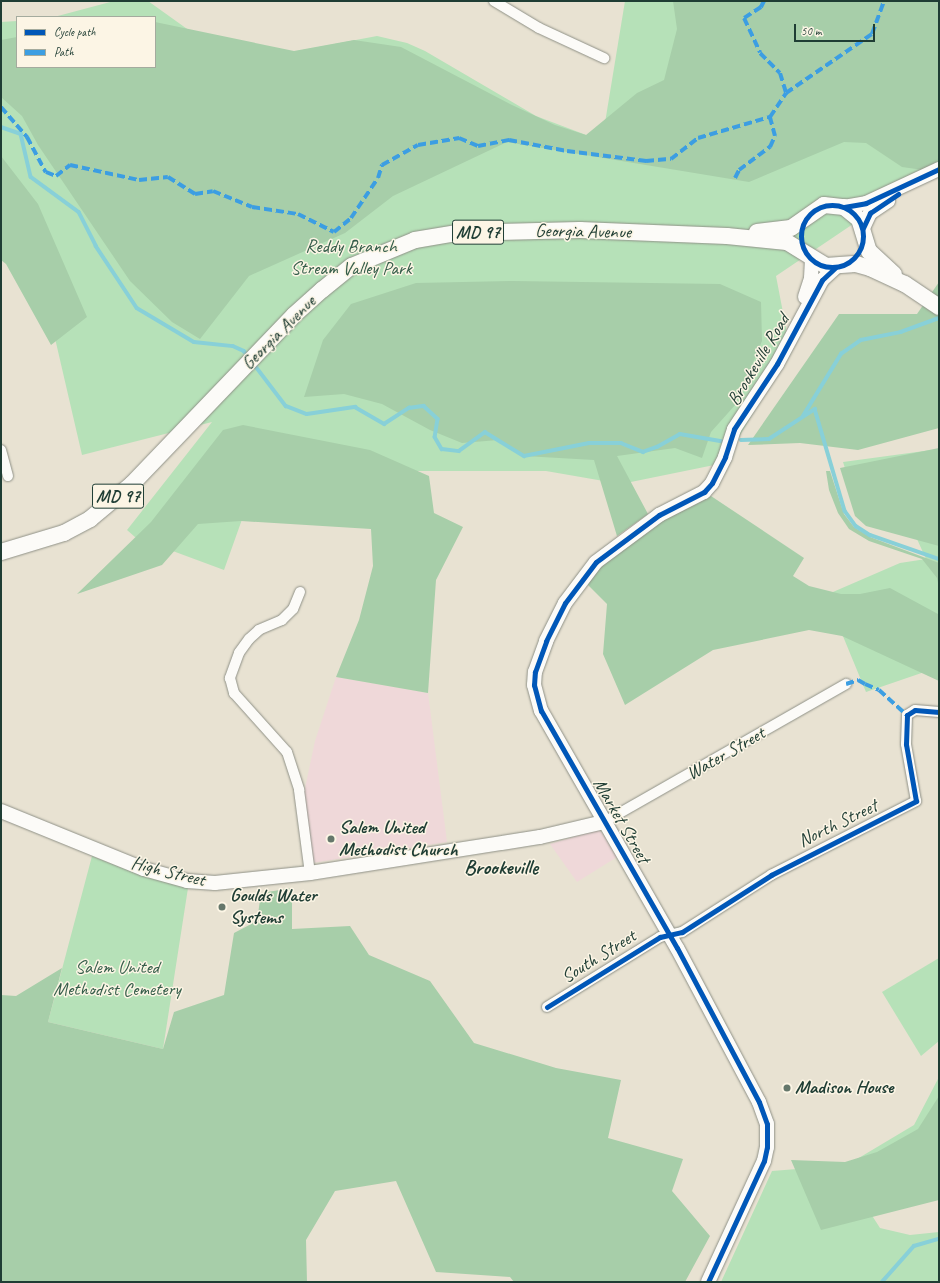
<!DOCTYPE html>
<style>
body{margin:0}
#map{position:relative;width:940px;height:1283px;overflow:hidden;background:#e8e2d2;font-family:Caveat,sans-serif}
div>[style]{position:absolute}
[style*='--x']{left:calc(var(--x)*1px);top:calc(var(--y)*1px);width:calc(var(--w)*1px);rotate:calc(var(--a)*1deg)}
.built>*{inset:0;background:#efd8d9}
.green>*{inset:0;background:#b6e1b8}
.forest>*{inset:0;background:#a7cea9}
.stream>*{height:3.5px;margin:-1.75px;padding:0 1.75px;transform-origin:1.75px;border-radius:1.75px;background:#88d0d8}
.roads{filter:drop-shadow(0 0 1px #8f9187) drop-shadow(0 0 1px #8f9187)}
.street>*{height:10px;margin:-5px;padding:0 5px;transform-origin:5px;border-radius:5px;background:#fcfbf8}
.secondary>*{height:14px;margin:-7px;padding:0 7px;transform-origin:7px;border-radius:7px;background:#fcfbf8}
.primary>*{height:16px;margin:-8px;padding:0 8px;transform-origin:8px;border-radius:8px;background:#fcfbf8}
.quiet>*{height:4px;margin-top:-2px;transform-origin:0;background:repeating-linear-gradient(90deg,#3c9ee2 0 8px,transparent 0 12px)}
.cycleway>*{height:5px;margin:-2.5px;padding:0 2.5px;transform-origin:2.5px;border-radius:2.5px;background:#0057b8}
.cycleway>.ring{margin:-2.5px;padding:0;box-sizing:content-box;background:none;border:5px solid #0057b8;border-radius:50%}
.dots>*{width:11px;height:11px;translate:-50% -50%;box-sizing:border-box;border:2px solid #fcf5e5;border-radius:50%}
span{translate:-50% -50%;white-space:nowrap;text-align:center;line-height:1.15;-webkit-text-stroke:3px #fcf5e5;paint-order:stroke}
.shield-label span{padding:1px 3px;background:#fcf5e5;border:1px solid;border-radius:3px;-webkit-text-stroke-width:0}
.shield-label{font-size:18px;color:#1f3d34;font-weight:700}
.street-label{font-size:19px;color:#1f3d34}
.park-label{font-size:19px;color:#355e4a}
.poi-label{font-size:19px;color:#1f3d34;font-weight:700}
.left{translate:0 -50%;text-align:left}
.quarter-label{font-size:21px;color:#1f3d34;font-weight:700}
.frame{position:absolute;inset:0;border:2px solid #1f3d34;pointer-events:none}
.legend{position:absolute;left:16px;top:16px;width:140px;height:52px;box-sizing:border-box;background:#fcf5e5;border:1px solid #a4ab9e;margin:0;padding:5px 7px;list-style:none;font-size:12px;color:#1f3d34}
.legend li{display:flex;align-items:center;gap:8px;height:20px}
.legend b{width:20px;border:1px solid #a4ab9e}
.scale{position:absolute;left:794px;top:24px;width:81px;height:18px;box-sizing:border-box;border:2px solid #1f3d34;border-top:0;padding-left:5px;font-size:12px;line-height:14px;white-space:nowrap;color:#1f3d34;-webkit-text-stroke:3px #fcf5e5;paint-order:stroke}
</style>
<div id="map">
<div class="built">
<div style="clip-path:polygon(336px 677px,428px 693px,447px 842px,312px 863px,304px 793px,315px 741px)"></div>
<div style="clip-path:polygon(598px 830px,602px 833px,617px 857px,577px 882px,550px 844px)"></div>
</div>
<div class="green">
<div style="clip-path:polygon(114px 1px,148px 1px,190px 31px,217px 43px,292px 52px,377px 36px,407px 43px,425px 51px,536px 116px,602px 141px,625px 1px,939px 1px,939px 166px,776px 276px,790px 349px,724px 463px,621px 484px,546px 471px,399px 471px,245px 511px,224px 570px,135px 537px,127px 530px,212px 422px,82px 455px,51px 321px,1px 252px,1px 22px,17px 21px,17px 67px,155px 67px,155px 17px,54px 17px)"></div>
<div style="clip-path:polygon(939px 449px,939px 667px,866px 692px,826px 595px,900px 563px,926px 559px,917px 539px,858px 509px,843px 462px)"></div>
<div style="clip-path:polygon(92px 856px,138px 874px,188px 888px,163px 1049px,48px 1022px)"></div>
<div style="clip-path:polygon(939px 958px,939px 1041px,921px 1056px,882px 992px)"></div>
<div style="clip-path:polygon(939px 1077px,939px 1173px,871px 1214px,880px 1228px,910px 1235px,939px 1232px,939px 1282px,721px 1282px,772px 1171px,847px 1165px,914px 1125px)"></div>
</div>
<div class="forest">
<div style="clip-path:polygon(673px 1px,939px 1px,939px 160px,923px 170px,902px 167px,866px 143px,844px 142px,749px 182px,507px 142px,393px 196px,345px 233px,249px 276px,200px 339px,172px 322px,130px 281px,38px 145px,22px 116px,1px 97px,1px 40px,17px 37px,17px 67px,155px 67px,155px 22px,294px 51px,354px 40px,401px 47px,512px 105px,555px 125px,586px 135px,637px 93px,664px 80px,677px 29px)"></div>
<div style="clip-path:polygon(1px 156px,38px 204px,87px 317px,51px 345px,6px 264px,1px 260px)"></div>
<div style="clip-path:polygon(513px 281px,720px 284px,761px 302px,762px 341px,736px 404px,711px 432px,702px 458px,675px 448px,617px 456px,648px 514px,617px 536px,594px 460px,524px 456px,498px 440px,462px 443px,430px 430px,382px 404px,344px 394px,304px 397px,323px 340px,351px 304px,416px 283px)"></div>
<div style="clip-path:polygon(939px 282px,939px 428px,858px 450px,800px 443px,748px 445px,839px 314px,917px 314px)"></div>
<div style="clip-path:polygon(243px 425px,370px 450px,429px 476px,434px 513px,463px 527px,436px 580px,428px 693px,336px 677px,359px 620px,373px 566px,371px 529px,241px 521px,198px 524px,162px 565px,77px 594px,151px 522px,223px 430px)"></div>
<div style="clip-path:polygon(939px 448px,939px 546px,866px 526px,855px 516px,840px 468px)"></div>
<div style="clip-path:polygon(826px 471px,830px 471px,844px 514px,854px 527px,870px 537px,939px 563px,939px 588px,937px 578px,922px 559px,869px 541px,849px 529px,838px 513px,829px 490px)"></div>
<div style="clip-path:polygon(711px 496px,804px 558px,793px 576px,809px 586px,841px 594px,860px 594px,890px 588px,938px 614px,939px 612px,939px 681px,842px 636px,809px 630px,713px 650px,625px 705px,603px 654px,607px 604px,586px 583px,599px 568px,663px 520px)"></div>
<div style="clip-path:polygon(292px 888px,292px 929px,350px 926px,369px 955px,430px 981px,474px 1043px,556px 1068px,621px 1080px,608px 1138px,683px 1159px,672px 1191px,710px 1236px,685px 1282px,514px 1282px,510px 1277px,436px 1272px,396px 1181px,335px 1191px,306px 1240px,307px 1282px,1px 1282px,1px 995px,16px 996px,62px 968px,48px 1022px,163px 1049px,174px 1012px,224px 995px,234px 933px,257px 921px,261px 893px)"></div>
<div style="clip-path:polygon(939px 1096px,939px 1200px,821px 1230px,791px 1160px,845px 1162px,877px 1152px,918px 1129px)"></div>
</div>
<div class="stream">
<div style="--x:1;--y:127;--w:21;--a:19"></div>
<div style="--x:21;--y:134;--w:44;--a:76.9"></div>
<div style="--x:31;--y:177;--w:59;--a:36.1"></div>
<div style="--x:79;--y:212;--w:38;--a:63"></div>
<div style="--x:96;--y:246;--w:74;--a:56.5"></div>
<div style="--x:137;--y:308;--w:66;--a:30.8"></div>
<div style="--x:194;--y:342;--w:39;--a:6"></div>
<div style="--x:233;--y:346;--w:12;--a:24"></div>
<div style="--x:244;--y:351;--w:8;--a:50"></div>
<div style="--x:254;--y:364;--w:53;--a:52.7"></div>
<div style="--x:286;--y:406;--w:22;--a:21"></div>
<div style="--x:307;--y:414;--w:49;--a:-8.3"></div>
<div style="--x:355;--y:407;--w:34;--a:30"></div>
<div style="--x:384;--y:424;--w:30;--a:-33"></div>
<div style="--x:409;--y:408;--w:15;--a:-8"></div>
<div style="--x:424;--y:406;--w:19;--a:43"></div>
<div style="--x:438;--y:419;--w:18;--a:99"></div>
<div style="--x:435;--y:437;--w:14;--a:60"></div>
<div style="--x:442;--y:449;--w:17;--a:7"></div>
<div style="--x:459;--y:451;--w:32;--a:-36"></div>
<div style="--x:485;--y:432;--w:46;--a:31.6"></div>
<div style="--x:524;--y:456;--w:66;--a:-11.3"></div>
<div style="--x:589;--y:443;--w:32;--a:0"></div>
<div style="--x:621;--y:443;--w:24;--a:22"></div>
<div style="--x:643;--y:452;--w:15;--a:-20"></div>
<div style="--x:657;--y:447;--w:26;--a:-29"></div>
<div style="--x:680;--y:434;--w:42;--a:9.7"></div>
<div style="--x:803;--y:416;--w:73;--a:-58.5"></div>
<div style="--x:841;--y:354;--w:24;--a:-35"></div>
<div style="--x:861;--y:340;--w:41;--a:-11.3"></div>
<div style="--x:901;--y:332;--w:40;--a:-20.2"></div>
<div style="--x:741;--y:440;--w:28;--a:-2"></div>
<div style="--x:769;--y:439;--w:55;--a:-33.1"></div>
<div style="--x:815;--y:409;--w:106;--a:73.6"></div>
<div style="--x:845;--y:511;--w:19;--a:54"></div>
<div style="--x:856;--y:526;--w:17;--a:33"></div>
<div style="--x:870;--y:535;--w:73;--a:19.2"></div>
<div style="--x:882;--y:1282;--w:48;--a:-48.4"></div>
<div style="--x:914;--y:1246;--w:26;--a:-16"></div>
</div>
<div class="roads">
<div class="street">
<div style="--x:494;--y:1;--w:52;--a:31"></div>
<div style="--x:539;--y:28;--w:72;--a:24.8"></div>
<div style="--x:1;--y:450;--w:27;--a:75"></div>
<div style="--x:300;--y:592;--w:18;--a:112"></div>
<div style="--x:293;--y:609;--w:16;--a:135"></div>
<div style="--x:282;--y:620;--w:25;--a:157"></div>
<div style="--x:259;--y:630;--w:13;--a:138"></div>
<div style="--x:249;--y:639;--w:17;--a:126"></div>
<div style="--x:239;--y:653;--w:27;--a:110"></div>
<div style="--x:230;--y:678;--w:16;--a:75"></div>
<div style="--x:234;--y:693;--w:79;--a:48.1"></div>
<div style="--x:287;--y:752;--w:40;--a:72"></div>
<div style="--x:299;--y:790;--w:84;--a:82.5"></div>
<div style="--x:604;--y:822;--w:279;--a:-29.7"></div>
<div style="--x:547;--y:1007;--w:133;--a:-31.8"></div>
<div style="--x:660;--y:937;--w:23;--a:-13"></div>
<div style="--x:682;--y:932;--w:106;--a:-32.6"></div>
<div style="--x:771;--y:875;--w:163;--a:-27"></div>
<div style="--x:916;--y:801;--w:58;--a:-100"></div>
<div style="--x:906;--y:744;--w:29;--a:-88"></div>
<div style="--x:907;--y:715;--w:9;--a:-32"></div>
<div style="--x:915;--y:710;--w:24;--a:5"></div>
</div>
<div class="secondary">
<div style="--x:844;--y:207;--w:22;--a:-10"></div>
<div style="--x:866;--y:203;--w:81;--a:-25"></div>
<div style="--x:863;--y:228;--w:17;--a:-65"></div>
<div style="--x:870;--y:213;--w:22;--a:-34"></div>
<div style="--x:805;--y:297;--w:20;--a:-72"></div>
<div style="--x:811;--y:278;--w:19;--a:-87"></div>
<div style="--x:1;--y:811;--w:154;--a:22.1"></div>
<div style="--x:144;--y:869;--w:45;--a:15.6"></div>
<div style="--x:187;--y:881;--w:28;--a:4"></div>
<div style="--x:215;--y:883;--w:96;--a:-6"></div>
<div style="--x:310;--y:873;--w:233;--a:-8.9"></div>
<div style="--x:540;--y:837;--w:66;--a:-13.2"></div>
<div style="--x:708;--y:1282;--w:133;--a:-65.2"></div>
<div style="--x:764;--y:1161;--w:14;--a:-78"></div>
<div style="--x:767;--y:1147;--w:23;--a:-90"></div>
<div style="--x:767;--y:1124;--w:23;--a:-110"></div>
<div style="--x:759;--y:1102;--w:174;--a:-118"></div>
<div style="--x:677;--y:948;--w:273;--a:-119.8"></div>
<div style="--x:541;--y:711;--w:27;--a:-105"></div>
<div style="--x:534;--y:685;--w:13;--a:-86"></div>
<div style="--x:535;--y:672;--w:33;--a:-70"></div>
<div style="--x:546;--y:641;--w:42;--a:-63.4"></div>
<div style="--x:565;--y:603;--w:51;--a:-52.9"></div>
<div style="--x:596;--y:562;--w:79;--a:-36.7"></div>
<div style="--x:659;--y:515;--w:51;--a:-27.1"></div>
<div style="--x:704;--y:492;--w:12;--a:-48"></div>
<div style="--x:712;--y:483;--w:29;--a:-63"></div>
<div style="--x:725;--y:457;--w:29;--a:-72"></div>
<div style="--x:734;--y:429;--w:78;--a:-56.5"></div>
<div style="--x:777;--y:364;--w:95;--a:-61.8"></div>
<div style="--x:822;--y:280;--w:19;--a:-43"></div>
</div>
<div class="primary">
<div style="--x:757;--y:232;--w:34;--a:-7"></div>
<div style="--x:791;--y:228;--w:40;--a:-34.9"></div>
<div style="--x:824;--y:205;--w:20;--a:6"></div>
<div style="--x:844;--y:207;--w:19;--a:39"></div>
<div style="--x:859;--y:219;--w:34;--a:73"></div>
<div style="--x:869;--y:251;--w:34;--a:43"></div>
<div style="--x:1;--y:552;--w:66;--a:-16.8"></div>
<div style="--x:64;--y:533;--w:30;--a:-28"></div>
<div style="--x:90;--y:519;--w:55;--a:-39.8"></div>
<div style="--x:132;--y:484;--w:234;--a:-46.2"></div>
<div style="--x:294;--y:315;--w:38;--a:-42"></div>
<div style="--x:322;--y:290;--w:38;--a:-39"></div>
<div style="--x:352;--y:266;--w:68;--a:-22.4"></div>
<div style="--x:415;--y:240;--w:43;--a:-9.5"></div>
<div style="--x:457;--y:233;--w:123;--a:-1.4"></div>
<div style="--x:580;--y:230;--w:147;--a:2.3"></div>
<div style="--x:727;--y:236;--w:60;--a:5.7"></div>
<div style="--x:787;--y:242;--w:46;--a:31.6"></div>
<div style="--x:826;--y:266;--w:30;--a:-4"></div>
<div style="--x:856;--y:264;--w:15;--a:16"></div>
<div style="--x:870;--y:268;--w:38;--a:25"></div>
<div style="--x:905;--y:284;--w:41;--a:34.1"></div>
</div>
</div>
<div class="quiet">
<div style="--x:764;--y:1;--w:7;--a:117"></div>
<div style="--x:761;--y:7;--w:20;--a:147"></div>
<div style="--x:744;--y:18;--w:38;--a:65"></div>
<div style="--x:760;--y:53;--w:28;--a:45"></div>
<div style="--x:780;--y:73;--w:21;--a:73"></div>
<div style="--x:1;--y:107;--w:40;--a:49"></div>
<div style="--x:27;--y:137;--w:40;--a:62"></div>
<div style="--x:46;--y:172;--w:11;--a:22"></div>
<div style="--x:56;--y:176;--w:18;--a:-38"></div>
<div style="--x:70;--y:165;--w:71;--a:12.3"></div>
<div style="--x:139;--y:180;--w:29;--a:-6"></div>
<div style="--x:168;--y:177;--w:32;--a:32"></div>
<div style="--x:195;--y:194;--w:18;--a:-9"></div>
<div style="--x:213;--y:191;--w:42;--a:22.3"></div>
<div style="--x:252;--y:207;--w:47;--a:8.7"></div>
<div style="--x:298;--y:214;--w:40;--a:26.6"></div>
<div style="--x:334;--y:232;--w:22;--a:-39"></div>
<div style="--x:351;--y:218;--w:48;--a:-56"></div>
<div style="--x:378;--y:178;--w:14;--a:-73"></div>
<div style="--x:382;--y:165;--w:41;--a:-29.1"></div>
<div style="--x:418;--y:145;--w:42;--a:-9.7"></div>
<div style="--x:459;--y:138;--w:21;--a:23"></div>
<div style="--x:478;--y:146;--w:32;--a:-11"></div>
<div style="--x:509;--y:140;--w:59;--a:10.7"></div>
<div style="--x:567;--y:151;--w:80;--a:7.2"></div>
<div style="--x:646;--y:161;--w:25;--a:-5"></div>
<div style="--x:671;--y:159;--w:34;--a:-38"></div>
<div style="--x:698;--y:138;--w:75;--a:-16.3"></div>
<div style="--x:770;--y:117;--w:29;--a:-56"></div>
<div style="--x:786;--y:93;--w:104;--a:-34.5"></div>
<div style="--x:872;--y:34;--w:35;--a:-70"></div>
<div style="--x:735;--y:178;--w:9;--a:-63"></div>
<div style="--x:739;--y:170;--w:39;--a:-37"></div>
<div style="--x:770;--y:147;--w:12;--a:-66"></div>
<div style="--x:775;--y:136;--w:20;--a:-105"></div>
<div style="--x:846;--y:684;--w:13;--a:-18"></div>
<div style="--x:858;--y:680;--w:8;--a:30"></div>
<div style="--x:865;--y:684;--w:15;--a:23"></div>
<div style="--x:879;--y:690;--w:38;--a:42"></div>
</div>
<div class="cycleway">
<div class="ring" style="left:801px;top:205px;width:57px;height:57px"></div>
<div style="--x:844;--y:207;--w:22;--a:-10"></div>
<div style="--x:866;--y:203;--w:81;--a:-25"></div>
<div style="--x:863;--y:228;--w:17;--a:-65"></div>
<div style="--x:870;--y:213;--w:34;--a:-34"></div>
<div style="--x:547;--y:1007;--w:133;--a:-31.8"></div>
<div style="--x:660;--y:937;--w:23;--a:-13"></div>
<div style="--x:682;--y:932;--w:106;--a:-32.6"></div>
<div style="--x:771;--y:875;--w:163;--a:-27"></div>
<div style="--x:916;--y:801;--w:58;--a:-100"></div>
<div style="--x:906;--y:744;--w:29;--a:-88"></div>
<div style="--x:907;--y:715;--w:9;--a:-32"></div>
<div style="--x:915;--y:710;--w:24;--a:5"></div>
<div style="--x:708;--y:1282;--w:133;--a:-65.2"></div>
<div style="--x:764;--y:1161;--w:14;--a:-78"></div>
<div style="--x:767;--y:1147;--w:23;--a:-90"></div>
<div style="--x:767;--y:1124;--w:23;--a:-110"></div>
<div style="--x:759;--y:1102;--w:174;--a:-118"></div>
<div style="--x:677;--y:948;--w:273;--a:-119.8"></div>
<div style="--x:541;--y:711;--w:27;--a:-105"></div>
<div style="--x:534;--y:685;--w:13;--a:-86"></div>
<div style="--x:535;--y:672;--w:33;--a:-70"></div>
<div style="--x:546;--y:641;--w:42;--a:-63.4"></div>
<div style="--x:565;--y:603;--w:51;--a:-52.9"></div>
<div style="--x:596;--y:562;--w:79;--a:-36.7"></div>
<div style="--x:659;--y:515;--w:51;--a:-27.1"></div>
<div style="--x:704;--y:492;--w:12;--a:-48"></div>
<div style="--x:712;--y:483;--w:29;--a:-63"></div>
<div style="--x:725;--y:457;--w:29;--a:-72"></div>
<div style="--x:734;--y:429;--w:78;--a:-56.5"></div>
<div style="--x:777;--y:364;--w:95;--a:-61.8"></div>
<div style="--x:822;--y:280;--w:19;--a:-43"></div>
</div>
<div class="dots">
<div style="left:331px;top:839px;background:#65776b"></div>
<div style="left:222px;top:907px;background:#65776b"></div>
<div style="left:787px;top:1088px;background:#65776b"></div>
</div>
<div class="shield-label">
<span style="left:478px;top:232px">MD 97</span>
<span style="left:118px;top:496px">MD 97</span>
</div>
<div class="street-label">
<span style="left:583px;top:232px;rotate:1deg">Georgia Avenue</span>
<span style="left:279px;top:333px;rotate:-45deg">Georgia Avenue</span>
<span style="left:759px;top:360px;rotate:-59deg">Brookeville Road</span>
<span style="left:726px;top:754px;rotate:-30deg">Water Street</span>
<span style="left:621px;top:821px;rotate:60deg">Market Street</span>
<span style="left:838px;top:824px;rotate:-26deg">North Street</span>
<span style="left:168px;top:872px;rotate:14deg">High Street</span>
<span style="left:599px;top:957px;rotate:-32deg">South Street</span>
</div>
<div class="park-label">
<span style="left:351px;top:258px">Reddy Branch<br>Stream Valley Park</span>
<span style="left:117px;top:979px">Salem United<br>Methodist Cemetery</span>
</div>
<div class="poi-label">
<span class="left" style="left:339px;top:839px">Salem United<br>Methodist Church</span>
<span class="left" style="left:230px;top:907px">Goulds Water<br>Systems</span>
<span class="left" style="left:795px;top:1088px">Madison House</span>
</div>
<div class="quarter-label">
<span style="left:501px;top:867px">Brookeville</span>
</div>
<div class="frame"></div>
<ul class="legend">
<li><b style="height:5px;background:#0057b8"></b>Cycle path</li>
<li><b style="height:5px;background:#3c9ee2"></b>Path</li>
</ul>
<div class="scale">50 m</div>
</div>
